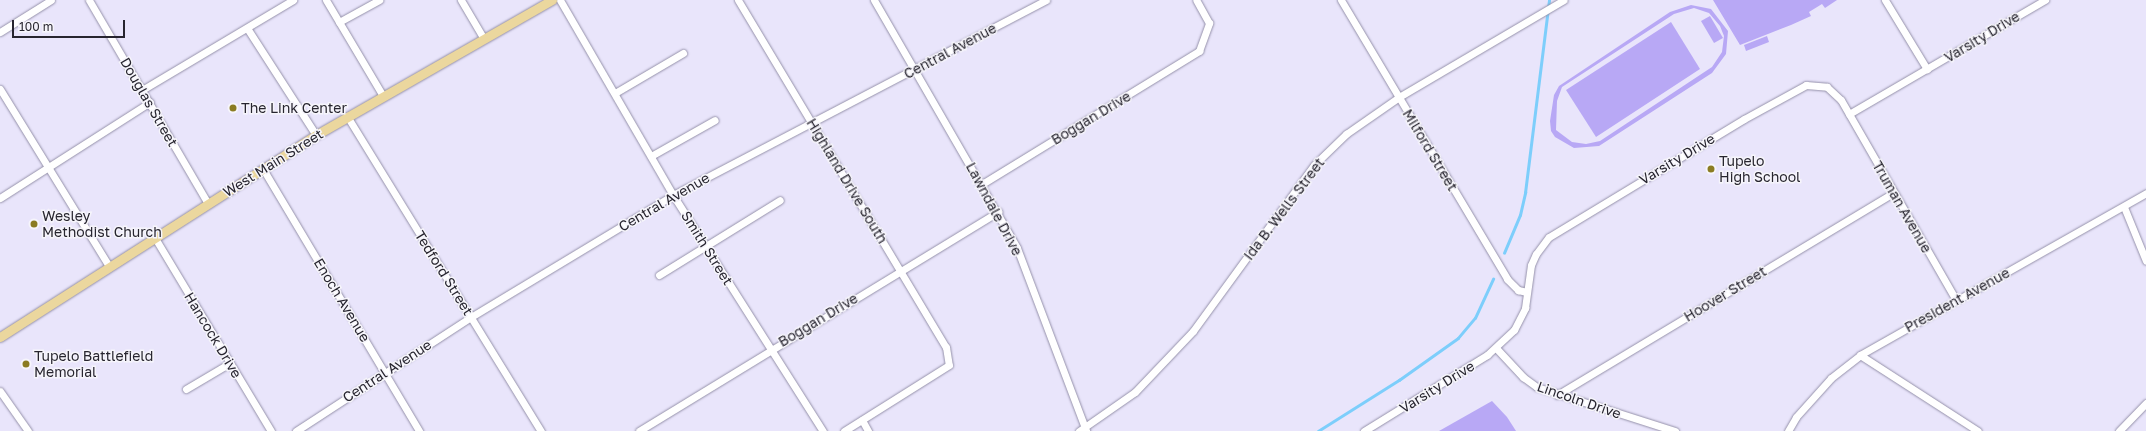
<!DOCTYPE html>
<style>
body{margin:0}
#map{position:relative;width:2146px;height:431px;overflow:hidden;background:#e9e5fb;font-family:"Golos Text",sans-serif}
div>[style]{position:absolute}
[style*='--x']{left:calc(var(--x)*1px);top:calc(var(--y)*1px);width:calc(var(--w)*1px);rotate:calc(var(--a)*1deg)}
.green>*{inset:0;background:#b8a8f5}
.stream>*{height:2.5px;margin:-1.25px;padding:0 1.25px;transform-origin:1.25px;border-radius:1.25px;background:#7dcefb}
.roads{filter:drop-shadow(0 0 1px #9591aa) drop-shadow(0 0 1px #9591aa)}
.minor>*{height:7px;margin:-3.5px;padding:0 3.5px;transform-origin:3.5px;border-radius:3.5px;background:#fff}
.major>*{height:9px;margin:-4.5px;padding:0 4.5px;transform-origin:4.5px;border-radius:4.5px;background:#ebd79e}
.dots>*{width:11px;height:11px;translate:-50% -50%;box-sizing:border-box;border:2px solid #f6f5fb;border-radius:50%}
span{translate:-50% -50%;white-space:nowrap;text-align:center;line-height:1.15;-webkit-text-stroke:3px #f6f5fb;paint-order:stroke}
.street-label{font-size:14px;color:#27252f}
.poi-label{font-size:14px;color:#27252f}
.left{translate:0 -50%;text-align:left}
.scale{position:absolute;left:12px;top:20px;width:113px;height:18px;box-sizing:border-box;border:2px solid #27252f;border-top:0;padding-left:5px;font-size:12px;line-height:14px;white-space:nowrap;color:#27252f;-webkit-text-stroke:3px #f6f5fb;paint-order:stroke}
</style>
<div id="map">
<div class="green">
<div style="clip-path:polygon(1713px 0,1837px 0,1825px 8px,1822px 4px,1809px 12px,1811px 16px,1791px 25px,1740px 45px)"></div>
<div style="clip-path:polygon(evenodd,1691px 5px,1711px 9px,1728px 31px,1726px 54px,1712px 73px,1599px 146px,1574px 148px,1555px 137px,1551px 131px,1550px 121px,1554px 95px,1559px 86px,1670px 12px,1691px 5px,1694px 8px,1709px 13px,1720px 26px,1724px 36px,1722px 52px,1712px 67px,1600px 141px,1586px 144px,1572px 142px,1556px 130px,1557px 101px,1562px 87px,1674px 14px,1694px 8px)"></div>
<div style="clip-path:polygon(1710px 16px,1723px 38px,1714px 43px,1701px 21px)"></div>
<div style="clip-path:polygon(1671px 22px,1700px 69px,1596px 137px,1566px 90px)"></div>
<div style="clip-path:polygon(1767px 36px,1769px 42px,1746px 51px,1744px 45px)"></div>
<div style="clip-path:polygon(1492px 401px,1507px 417px,1516px 431px,1439px 431px)"></div>
</div>
<div class="stream">
<div style="--x:1504;--y:253;--w:41;--a:-67.2"></div>
<div style="--x:1520;--y:215;--w:23;--a:-77"></div>
<div style="--x:1525;--y:193;--w:194;--a:-82.9"></div>
<div style="--x:1318;--y:431;--w:96;--a:-32.2"></div>
<div style="--x:1399;--y:380;--w:72;--a:-35.4"></div>
<div style="--x:1458;--y:338;--w:26;--a:-50"></div>
<div style="--x:1475;--y:318;--w:43;--a:-65.2"></div>
</div>
<div class="roads">
<div class="minor">
<div style="--x:89;--y:0;--w:236;--a:59.7"></div>
<div style="--x:326;--y:0;--w:112;--a:59.3"></div>
<div style="--x:461;--y:0;--w:45;--a:59.5"></div>
<div style="--x:560;--y:0;--w:225;--a:59.9"></div>
<div style="--x:673;--y:195;--w:280;--a:57.6"></div>
<div style="--x:738;--y:0;--w:405;--a:59.1"></div>
<div style="--x:946;--y:347;--w:18;--a:81"></div>
<div style="--x:949;--y:365;--w:124;--a:147.8"></div>
<div style="--x:874;--y:0;--w:286;--a:60"></div>
<div style="--x:1017;--y:248;--w:196;--a:69.3"></div>
<div style="--x:1341;--y:0;--w:325;--a:59.2"></div>
<div style="--x:1507;--y:279;--w:16;--a:45"></div>
<div style="--x:1518;--y:290;--w:9;--a:13"></div>
<div style="--x:1885;--y:0;--w:81;--a:58.7"></div>
<div style="--x:339;--y:22;--w:46;--a:-28.8"></div>
<div style="--x:247;--y:28;--w:127;--a:57.2"></div>
<div style="--x:0;--y:32;--w:60;--a:-32.1"></div>
<div style="--x:0;--y:89;--w:208;--a:58.4"></div>
<div style="--x:142;--y:90;--w:176;--a:-30.8"></div>
<div style="--x:615;--y:93;--w:79;--a:-30.5"></div>
<div style="--x:1849;--y:114;--w:227;--a:-30.2"></div>
<div style="--x:347;--y:116;--w:370;--a:58.4"></div>
<div style="--x:651;--y:156;--w:73;--a:-29.4"></div>
<div style="--x:263;--y:169;--w:305;--a:59.2"></div>
<div style="--x:982;--y:184;--w:255;--a:-31.5"></div>
<div style="--x:1199;--y:51;--w:30;--a:-70"></div>
<div style="--x:1209;--y:23;--w:26;--a:-119"></div>
<div style="--x:0;--y:198;--w:178;--a:-32.6"></div>
<div style="--x:2124;--y:207;--w:58;--a:67.8"></div>
<div style="--x:155;--y:238;--w:225;--a:59"></div>
<div style="--x:659;--y:275;--w:142;--a:-31.8"></div>
<div style="--x:1496;--y:348;--w:40;--a:47"></div>
<div style="--x:1523;--y:377;--w:17;--a:36"></div>
<div style="--x:1537;--y:387;--w:145;--a:17.7"></div>
<div style="--x:1860;--y:355;--w:140;--a:32.8"></div>
<div style="--x:186;--y:389;--w:51;--a:-30.6"></div>
<div style="--x:0;--y:391;--w:49;--a:55"></div>
<div style="--x:1557;--y:395;--w:392;--a:-31"></div>
<div style="--x:862;--y:420;--w:13;--a:61"></div>
<div style="--x:296;--y:431;--w:209;--a:-33.1"></div>
<div style="--x:471;--y:317;--w:236;--a:-31.1"></div>
<div style="--x:673;--y:195;--w:421;--a:-27.6"></div>
<div style="--x:639;--y:431;--w:421;--a:-31.4"></div>
<div style="--x:1079;--y:431;--w:68;--a:-34.9"></div>
<div style="--x:1135;--y:392;--w:84;--a:-46.4"></div>
<div style="--x:1193;--y:331;--w:205;--a:-53.9"></div>
<div style="--x:1314;--y:165;--w:45;--a:-44.1"></div>
<div style="--x:1346;--y:134;--w:65;--a:-34.9"></div>
<div style="--x:1399;--y:97;--w:191;--a:-30.5"></div>
<div style="--x:1364;--y:431;--w:145;--a:-31.7"></div>
<div style="--x:1487;--y:355;--w:37;--a:-43"></div>
<div style="--x:1514;--y:330;--w:25;--a:-63"></div>
<div style="--x:1525;--y:308;--w:43;--a:-82.1"></div>
<div style="--x:1531;--y:265;--w:12;--a:-66"></div>
<div style="--x:1536;--y:254;--w:21;--a:-53"></div>
<div style="--x:1549;--y:237;--w:228;--a:-31.2"></div>
<div style="--x:1744;--y:119;--w:71;--a:-28.7"></div>
<div style="--x:1806;--y:85;--w:21;--a:5"></div>
<div style="--x:1827;--y:87;--w:19;--a:43"></div>
<div style="--x:1841;--y:100;--w:231;--a:60.1"></div>
<div style="--x:1788;--y:431;--w:16;--a:-60"></div>
<div style="--x:1796;--y:417;--w:52;--a:-48.1"></div>
<div style="--x:1831;--y:378;--w:37;--a:-38"></div>
<div style="--x:1860;--y:355;--w:329;--a:-29.5"></div>
<div style="--x:2119;--y:431;--w:39;--a:-46"></div>
</div>
<div class="major">
<div style="--x:0;--y:337;--w:375;--a:-32.6"></div>
<div style="--x:316;--y:135;--w:272;--a:-29.8"></div>
</div>
</div>
<div class="dots">
<div style="left:233px;top:108px;background:#8b7c22"></div>
<div style="left:1711px;top:169px;background:#8b7c22"></div>
<div style="left:34px;top:224px;background:#8b7c22"></div>
<div style="left:26px;top:364px;background:#8b7c22"></div>
</div>
<div class="street-label">
<span style="left:1982px;top:37px;rotate:-31deg">Varsity Drive</span>
<span style="left:950px;top:51px;rotate:-28deg">Central Avenue</span>
<span style="left:149px;top:102px;rotate:60deg">Douglas Street</span>
<span style="left:1091px;top:118px;rotate:-31deg">Boggan Drive</span>
<span style="left:1430px;top:150px;rotate:59deg">Milford Street</span>
<span style="left:1677px;top:159px;rotate:-31deg">Varsity Drive</span>
<span style="left:273px;top:163px;rotate:-32deg">West Main Street</span>
<span style="left:847px;top:181px;rotate:59deg">Highland Drive South</span>
<span style="left:664px;top:202px;rotate:-30deg">Central Avenue</span>
<span style="left:1902px;top:207px;rotate:60deg">Truman Avenue</span>
<span style="left:994px;top:209px;rotate:62deg">Lawndale Drive</span>
<span style="left:1284px;top:209px;rotate:-53deg">Ida B. Wells Street</span>
<span style="left:707px;top:248px;rotate:58deg">Smith Street</span>
<span style="left:444px;top:273px;rotate:58deg">Tedford Street</span>
<span style="left:1725px;top:294px;rotate:-31deg">Hoover Street</span>
<span style="left:342px;top:300px;rotate:59deg">Enoch Avenue</span>
<span style="left:1957px;top:300px;rotate:-29deg">President Avenue</span>
<span style="left:818px;top:320px;rotate:-31deg">Boggan Drive</span>
<span style="left:213px;top:335px;rotate:59deg">Hancock Drive</span>
<span style="left:387px;top:371px;rotate:-33deg">Central Avenue</span>
<span style="left:1437px;top:387px;rotate:-32deg">Varsity Drive</span>
<span style="left:1579px;top:400px;rotate:19deg">Lincoln Drive</span>
</div>
<div class="poi-label">
<span class="left" style="left:241px;top:108px">The Link Center</span>
<span class="left" style="left:1719px;top:169px">Tupelo<br>High School</span>
<span class="left" style="left:42px;top:224px">Wesley<br>Methodist Church</span>
<span class="left" style="left:34px;top:364px">Tupelo Battlefield<br>Memorial</span>
</div>
<div class="scale">100 m</div>
</div>
